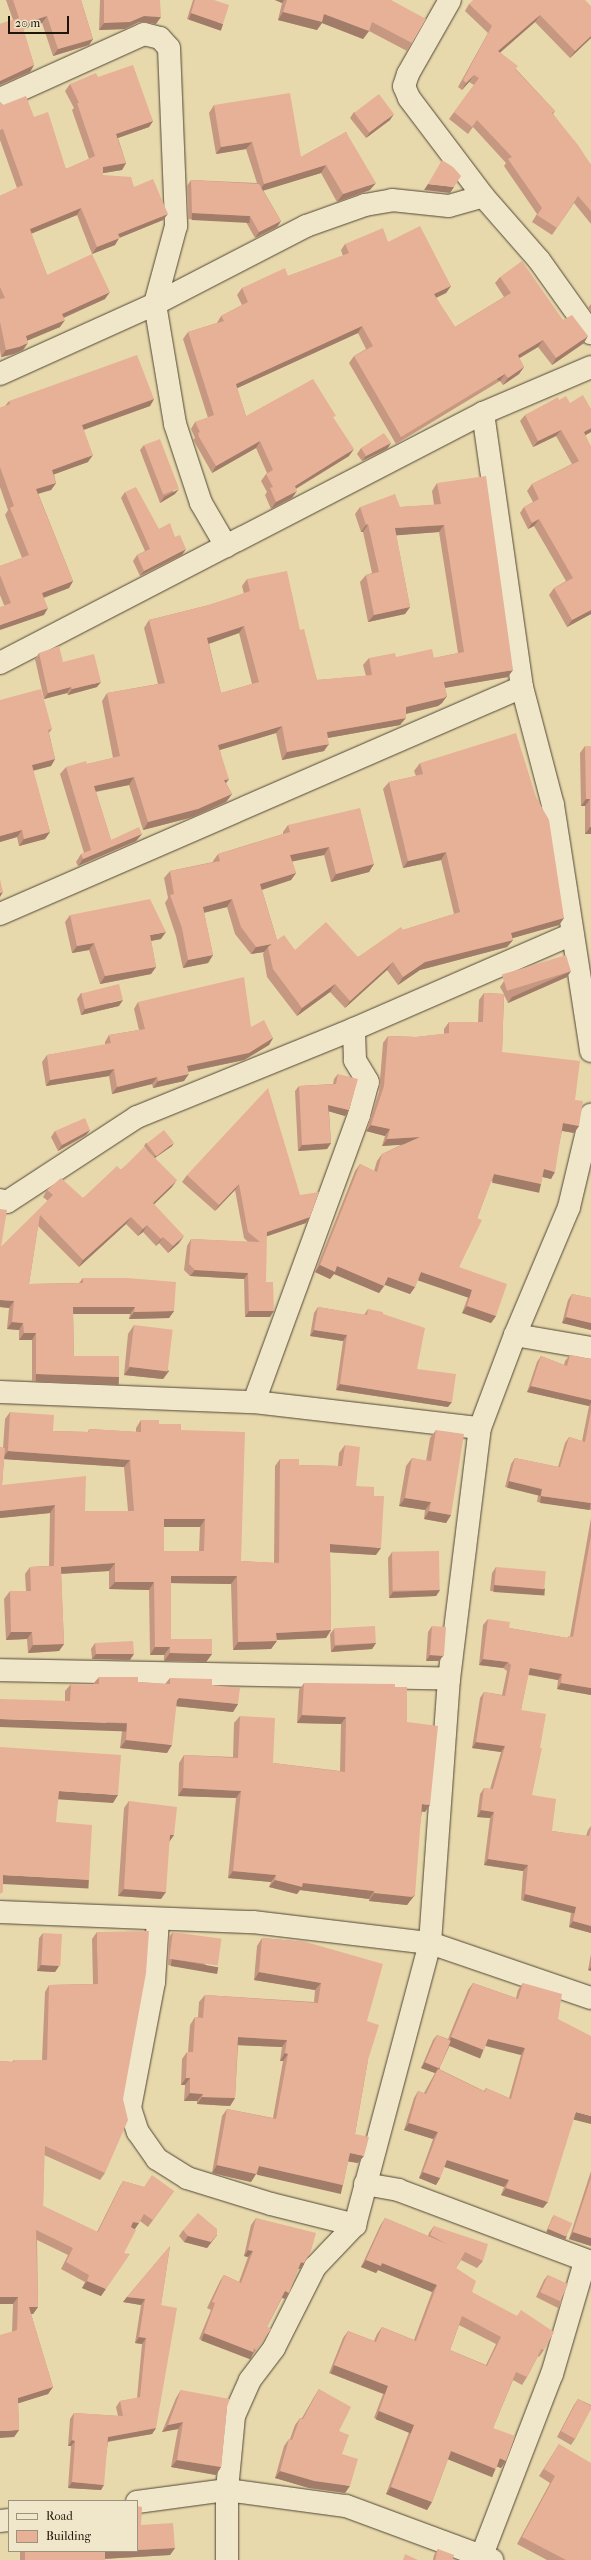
<!DOCTYPE html>
<html>
<head>
<meta charset="utf-8">
<style>
	body { margin:0 }
	#map { position:relative; width:591px; height:2560px; overflow:hidden; background:#e8d9ad; font-family:"IM FELL French Canon",serif }
	div>[style] { position:absolute }
	.roads { filter:drop-shadow(0 0 1px #514734) drop-shadow(0 0 1px #514734) }
	.minor>* { height:22px; margin:-11px; padding:0 11px; transform-origin:11px; border-radius:11px; background:#f0e6ca }
	.wall>* { inset:0; background:#c69881 }
	.shaded-wall>* { inset:0; background:#a17c69; transform-origin:0 0 }
	.building>* { inset:0; background:#e6b196; transform-origin:0 0 }
	span { translate:-50% -50%; white-space:nowrap; text-align:center; line-height:1.15; -webkit-text-stroke:3.5px #f0e6ca; paint-order:stroke }
	.legend { position:absolute; left:8px; top:2500px; width:130px; height:52px; box-sizing:border-box; background:#f0e6ca; border:1px solid #9c937e; margin:0; padding:5px 7px; list-style:none; font-size:12px; color:#1f160b }
	.legend li { display:flex; align-items:center; gap:8px; height:20px }
	.legend b { width:20px; border:1px solid #9c937e }
	.scale { position:absolute; left:8px; top:16px; width:61px; height:18px; box-sizing:border-box; border:2px solid #1f160b; border-top:0; padding-left:5px; font-size:12px; line-height:14px; white-space:nowrap; color:#1f160b; -webkit-text-stroke:3px #f0e6ca; paint-order:stroke }
</style>
</head>
<body>
<div id="map">
	<div class="roads">
		<div class="minor">
			<i style="left:450px;top:0;width:85px;rotate:119.6deg"></i>
			<i style="left:408px;top:74px;width:13px;rotate:108deg"></i>
			<i style="left:404px;top:86px;width:13px;rotate:67deg"></i>
			<i style="left:409px;top:98px;width:123px;rotate:52.9deg"></i>
			<i style="left:483px;top:196px;width:85px;rotate:48.8deg"></i>
			<i style="left:539px;top:260px;width:90px;rotate:54.5deg"></i>
			<i style="left:0;top:99px;width:158px;rotate:-24.3deg"></i>
			<i style="left:144px;top:34px;width:16px;rotate:14deg"></i>
			<i style="left:160px;top:38px;width:13px;rotate:48deg"></i>
			<i style="left:169px;top:48px;width:178px;rotate:87.7deg"></i>
			<i style="left:176px;top:226px;width:81px;rotate:105.1deg"></i>
			<i style="left:155px;top:304px;width:122px;rotate:80.5deg"></i>
			<i style="left:175px;top:424px;width:83px;rotate:71.8deg"></i>
			<i style="left:201px;top:503px;width:50px;rotate:59.8deg"></i>
			<i style="left:0;top:374px;width:170px;rotate:-24.3deg"></i>
			<i style="left:155px;top:304px;width:170px;rotate:-27.3deg"></i>
			<i style="left:306px;top:226px;width:63px;rotate:-19.6deg"></i>
			<i style="left:365px;top:205px;width:27px;rotate:-10deg"></i>
			<i style="left:392px;top:200px;width:57px;rotate:6deg"></i>
			<i style="left:449px;top:206px;width:35px;rotate:-16deg"></i>
			<i style="left:483px;top:413px;width:277px;rotate:81.9deg"></i>
			<i style="left:522px;top:687px;width:122px;rotate:75.3deg"></i>
			<i style="left:553px;top:805px;width:249px;rotate:81.2deg"></i>
			<i style="left:0;top:663px;width:544px;rotate:-27.37deg"></i>
			<i style="left:483px;top:413px;width:117px;rotate:-23.1deg"></i>
			<i style="left:0;top:914px;width:569px;rotate:-23.5deg"></i>
			<i style="left:0;top:1200px;width:7px;rotate:16deg"></i>
			<i style="left:7px;top:1202px;width:155px;rotate:-33.2deg"></i>
			<i style="left:137px;top:1117px;width:234px;rotate:-22.1deg"></i>
			<i style="left:354px;top:1029px;width:238px;rotate:-23.5deg"></i>
			<i style="left:515px;top:1335px;width:77px;rotate:9.7deg"></i>
			<i style="left:0;top:1392px;width:254px;rotate:2.3deg"></i>
			<i style="left:254px;top:1402px;width:227px;rotate:6.6deg"></i>
			<i style="left:254px;top:1402px;width:306px;rotate:-69.9deg"></i>
			<i style="left:359px;top:1115px;width:34px;rotate:-75deg"></i>
			<i style="left:368px;top:1082px;width:26px;rotate:-121deg"></i>
			<i style="left:355px;top:1060px;width:31px;rotate:-92deg"></i>
			<i style="left:0;top:1670px;width:449px;rotate:1.1deg"></i>
			<i style="left:0;top:1912px;width:253px;rotate:2.3deg"></i>
			<i style="left:253px;top:1922px;width:178px;rotate:6.8deg"></i>
			<i style="left:430px;top:1943px;width:170px;rotate:18.9deg"></i>
			<i style="left:158px;top:1919px;width:63px;rotate:93.6deg"></i>
			<i style="left:154px;top:1982px;width:128px;rotate:100.8deg"></i>
			<i style="left:130px;top:2108px;width:25px;rotate:72deg"></i>
			<i style="left:138px;top:2132px;width:33px;rotate:55deg"></i>
			<i style="left:157px;top:2159px;width:36px;rotate:32deg"></i>
			<i style="left:187px;top:2178px;width:88px;rotate:17.2deg"></i>
			<i style="left:271px;top:2204px;width:87px;rotate:14deg"></i>
			<i style="left:365px;top:2184px;width:34px;rotate:10deg"></i>
			<i style="left:398px;top:2190px;width:206px;rotate:20.5deg"></i>
			<i style="left:137px;top:2502px;width:91px;rotate:-7.6deg"></i>
			<i style="left:227px;top:2490px;width:120px;rotate:7.7deg"></i>
			<i style="left:346px;top:2506px;width:156px;rotate:20.3deg"></i>
			<i style="left:0;top:2521px;width:9px;rotate:-6deg"></i>
			<i style="left:482px;top:2555px;width:194px;rotate:-68.9deg"></i>
			<i style="left:552px;top:2374px;width:117px;rotate:-73.6deg"></i>
			<i style="left:227px;top:2560px;width:70px;rotate:-90deg"></i>
			<i style="left:227px;top:2490px;width:74px;rotate:-84.6deg"></i>
			<i style="left:234px;top:2416px;width:39px;rotate:-66deg"></i>
			<i style="left:250px;top:2380px;width:40px;rotate:-53deg"></i>
			<i style="left:274px;top:2348px;width:91px;rotate:-63.2deg"></i>
			<i style="left:315px;top:2267px;width:58px;rotate:-46.4deg"></i>
			<i style="left:355px;top:2225px;width:292px;rotate:-75.1deg"></i>
			<i style="left:430px;top:1943px;width:265px;rotate:-85.9deg"></i>
			<i style="left:449px;top:1679px;width:253px;rotate:-83deg"></i>
			<i style="left:480px;top:1428px;width:99px;rotate:-69.4deg"></i>
			<i style="left:515px;top:1335px;width:139px;rotate:-67.1deg"></i>
			<i style="left:569px;top:1207px;width:95px;rotate:-76.6deg"></i>
		</div>
	</div>
	<div class="wall">
		<i style="clip-path:polygon(6px 0,81px 0,93px 39px,89px 45px,53px 56px,42px 23px,23px 29px,34px 65px,30px 72px,0 85px,0 24px,13px 20px)"></i>
		<i style="clip-path:polygon(100px 0,160px 0,156px 24px,139px 22px,125px 29px,99px 30px)"></i>
		<i style="clip-path:polygon(193px 0,214px 0,219px 30px,187px 19px)"></i>
		<i style="clip-path:polygon(275px 0,391px 0,412px 43px,407px 51px,369px 31px,363px 39px,322px 23px,317px 30px,278px 20px,282px 3px)"></i>
		<i style="clip-path:polygon(585px 0,591px 38px,570px 58px,535px 22px,500px 52px,555px 111px,553px 114px,591px 165px,591px 224px,574px 203px,552px 235px,532px 222px,537px 214px,504px 166px,506px 163px,473px 127px,468px 134px,449px 119px,474px 85px,469px 82px,462px 90px,458px 87px,488px 33px,465px 11px,469px 4px)"></i>
		<i style="clip-path:polygon(98px 77px,153px 121px,149px 127px,118px 138px,126px 163px,122px 170px,103px 173px,103px 175px,134px 187px,163px 220px,119px 238px,115px 245px,92px 254px,77px 215px,31px 234px,47px 275px,105px 299px,64px 318px,60px 327px,27px 340px,23px 350px,14px 354px,1px 357px,0 350px,0 196px,17px 188px,0 140px,0 102px,3px 105px,34px 117px,66px 169px,89px 159px,72px 110px,74px 108px,65px 91px,70px 84px)"></i>
		<i style="clip-path:polygon(214px 105px,301px 157px,346px 132px,370px 190px,337px 202px,321px 173px,263px 190px,281px 221px,277px 227px,255px 238px,246px 222px,188px 219px,187px 186px,191px 180px,257px 183px,246px 149px,216px 154px,209px 113px)"></i>
		<i style="clip-path:polygon(354px 112px,390px 120px,366px 138px,350px 118px)"></i>
		<i style="clip-path:polygon(388px 242px,451px 286px,446px 293px,436px 298px,455px 327px,504px 297px,495px 283px,500px 277px,563px 320px,584px 343px,552px 365px,538px 347px,519px 358px,524px 367px,519px 374px,503px 385px,500px 381px,396px 444px,349px 363px,354px 356px,366px 349px,358px 333px,237px 388px,246px 416px,334px 419px,349px 456px,296px 489px,292px 498px,271px 509px,265px 495px,267px 492px,261px 481px,266px 474px,267px 473px,256px 448px,212px 473px,195px 443px,193px 440px,195px 438px,191px 429px,195px 422px,208px 418px,183px 339px,188px 332px,217px 323px,221px 316px,242px 305px,237px 295px,242px 288px,288px 276px,343px 256px,341px 250px,345px 244px)"></i>
		<i style="clip-path:polygon(591px 304px,591px 311px,588px 308px)"></i>
		<i style="clip-path:polygon(154px 399px,150px 406px,84px 430px,88px 462px,54px 474px,56px 483px,51px 490px,38px 493px,73px 581px,69px 588px,44px 598px,44px 615px,4px 605px,0 595px,0 566px,22px 558px,5px 515px,8px 510px,0 487px,0 408px,5px 406px,9px 401px)"></i>
		<i style="clip-path:polygon(559px 400px,570px 403px,591px 432px,585px 435px,591px 447px,591px 614px,567px 627px,549px 595px,554px 588px,566px 581px,534px 526px,528px 529px,520px 513px,524px 507px,533px 502px,527px 491px,532px 484px,572px 464px,556px 436px,533px 447px,520px 421px,525px 415px)"></i>
		<i style="clip-path:polygon(391px 443px,387px 449px,362px 461px,357px 454px,361px 448px)"></i>
		<i style="clip-path:polygon(144px 445px,175px 494px,160px 503px,140px 450px)"></i>
		<i style="clip-path:polygon(evenodd,437px 483px,508px 677px,445px 688px,447px 696px,442px 703px,438px 706px,406px 714px,400px 725px,328px 738px,324px 751px,282px 760px,276px 733px,220px 750px,226px 783px,232px 794px,226px 802px,193px 817px,143px 830px,129px 785px,96px 792px,111px 840px,142px 834px,136px 841px,78px 866px,76px 862px,81px 854px,84px 853px,60px 774px,66px 767px,87px 764px,113px 758px,102px 701px,107px 693px,158px 684px,144px 628px,149px 620px,209px 605px,244px 594px,242px 586px,247px 579px,300px 630px,317px 680px,366px 676px,363px 665px,369px 658px,434px 658px,458px 653px,439px 532px,396px 535px,410px 607px,405px 614px,368px 622px,360px 582px,366px 575px,372px 573px,363px 532px,361px 532px,355px 514px,360px 507px,400px 507px,434px 505px,432px 491px,437px 483px,239px 633px,252px 684px,221px 693px,209px 644px,239px 633px)"></i>
		<i style="clip-path:polygon(125px 492px,159px 529px,175px 537px,182px 555px,140px 576px,133px 561px,137px 555px,145px 551px,121px 498px)"></i>
		<i style="clip-path:polygon(39px 653px,63px 662px,97px 687px,68px 695px,67px 693px,44px 699px,35px 659px)"></i>
		<i style="clip-path:polygon(0 700px,52px 729px,49px 733px,55px 759px,51px 766px,33px 771px,50px 832px,45px 839px,19px 846px,17px 837px,0 842px)"></i>
		<i style="clip-path:polygon(585px 746px,591px 746px,591px 834px,585px 834px,585px 806px,581px 806px,580px 753px)"></i>
		<i style="clip-path:polygon(420px 763px,564px 918px,559px 925px,512px 938px,513px 940px,507px 947px,420px 970px,398px 985px,387px 970px,345px 1008px,330px 992px,297px 1016px,267px 977px,263px 954px,264px 952px,251px 954px,235px 934px,227px 907px,204px 913px,213px 955px,208px 963px,183px 968px,176px 936px,165px 903px,168px 898px,164px 878px,170px 871px,213px 862px,213px 861px,218px 854px,283px 834px,283px 832px,288px 825px,374px 864px,369px 872px,331px 882px,324px 855px,292px 861px,296px 873px,291px 880px,262px 890px,277px 940px,295px 950px,358px 957px,403px 930px,454px 914px,441px 860px,403px 868px,383px 789px,389px 782px,416px 776px,414px 771px)"></i>
		<i style="clip-path:polygon(70px 915px,161px 939px,151px 941px,156px 967px,151px 974px,100px 984px,89px 950px,72px 953px,65px 922px)"></i>
		<i style="clip-path:polygon(571px 971px,567px 977px,508px 1003px,504px 995px,502px 1052px,575px 1100px,579px 1126px,574px 1133px,562px 1131px,551px 1179px,542px 1177px,541px 1184px,536px 1191px,491px 1181px,459px 1267px,496px 1316px,491px 1323px,462px 1313px,468px 1297px,418px 1279px,415px 1287px,410px 1294px,385px 1285px,379px 1293px,334px 1274px,330px 1279px,315px 1272px,355px 1171px,360px 1164px,374px 1171px,377px 1161px,382px 1154px,403px 1144px,382px 1146px,385px 1136px,366px 1131px,379px 1092px,383px 1043px,388px 1036px,416px 1037px,444px 1034px,444px 1029px,449px 1022px,478px 1022px,479px 1000px,484px 993px,504px 994px,500px 987px,504px 981px)"></i>
		<i style="clip-path:polygon(81px 993px,119px 1006px,81px 1015px,77px 999px)"></i>
		<i style="clip-path:polygon(138px 1002px,251px 1027px,273px 1038px,269px 1045px,244px 1060px,188px 1072px,184px 1081px,153px 1088px,152px 1084px,112px 1094px,109px 1076px,46px 1086px,42px 1062px,47px 1055px,105px 1045px,105px 1042px,109px 1035px,139px 1030px,134px 1009px)"></i>
		<i style="clip-path:polygon(338px 1074px,349px 1110px,345px 1116px,329px 1111px,331px 1143px,327px 1149px,298px 1151px,295px 1091px,299px 1086px,333px 1084px,334px 1079px)"></i>
		<i style="clip-path:polygon(90px 1130px,86px 1135px,58px 1151px,51px 1137px,55px 1131px)"></i>
		<i style="clip-path:polygon(146px 1143px,172px 1146px,155px 1158px,172px 1187px,154px 1204px,179px 1243px,168px 1253px,159px 1243px,156px 1246px,143px 1232px,138px 1236px,126px 1224px,79px 1267px,38px 1226px,29px 1284px,79px 1283px,83px 1278px,174px 1311px,169px 1318px,129px 1319px,130px 1314px,73px 1314px,74px 1356px,119px 1377px,115px 1384px,32px 1381px,32px 1340px,19px 1340px,19px 1330px,7px 1329px,9px 1308px,0 1307px,0 1209px,1px 1247px,48px 1201px,43px 1197px,47px 1190px,83px 1198px,147px 1150px,144px 1146px)"></i>
		<i style="clip-path:polygon(187px 1175px,300px 1195px,310px 1217px,306px 1223px,266px 1236px,266px 1282px,270px 1317px,245px 1317px,244px 1279px,190px 1276px,184px 1270px,187px 1246px,191px 1239px,248px 1242px,244px 1238px,235px 1190px,215px 1211px,182px 1182px)"></i>
		<i style="clip-path:polygon(572px 1294px,591px 1298px,591px 1330px,562px 1323px,568px 1300px)"></i>
		<i style="clip-path:polygon(318px 1307px,364px 1315px,368px 1309px,383px 1314px,417px 1369px,448px 1407px,336px 1390px,343px 1341px,310px 1336px,314px 1313px)"></i>
		<i style="clip-path:polygon(134px 1325px,169px 1371px,163px 1379px,124px 1375px,128px 1334px)"></i>
		<i style="clip-path:polygon(570px 1355px,591px 1359px,591px 1510px,537px 1502px,538px 1495px,505px 1487px,511px 1464px,515px 1458px,558px 1467px,565px 1443px,569px 1437px,582px 1441px,589px 1406px,527px 1392px,537px 1362px,541px 1356px,564px 1365px,565px 1361px)"></i>
		<i style="clip-path:polygon(evenodd,10px 1412px,53px 1431px,88px 1432px,89px 1429px,136px 1432px,136px 1428px,141px 1420px,159px 1424px,181px 1430px,241px 1561px,274px 1563px,275px 1466px,280px 1459px,299px 1465px,338px 1466px,339px 1453px,345px 1445px,356px 1486px,374px 1496px,376px 1555px,330px 1552px,331px 1630px,326px 1638px,277px 1640px,271px 1649px,233px 1650px,231px 1584px,171px 1583px,171px 1639px,212px 1654px,206px 1662px,164px 1661px,164px 1655px,150px 1655px,149px 1590px,109px 1589px,109px 1571px,61px 1574px,64px 1644px,59px 1651px,28px 1653px,27px 1639px,6px 1640px,4px 1599px,10px 1591px,26px 1591px,25px 1574px,30px 1567px,49px 1566px,50px 1513px,0 1518px,0 1447px,3px 1448px,5px 1419px,10px 1412px,4px 1459px,124px 1467px,128px 1511px,85px 1511px,2px 1485px,4px 1459px,10px 1412px,164px 1527px,200px 1527px,199px 1551px,164px 1551px,164px 1527px)"></i>
		<i style="clip-path:polygon(436px 1430px,451px 1515px,446px 1523px,424px 1519px,425px 1510px,399px 1506px,406px 1466px,412px 1458px,426px 1461px,430px 1438px)"></i>
		<i style="clip-path:polygon(591px 1518px,591px 1695px,557px 1689px,558px 1680px,528px 1675px,521px 1710px,532px 1795px,552px 1831px,586px 1836px,588px 1830px,591px 1826px,591px 1933px,569px 1927px,571px 1913px,521px 1900px,523px 1871px,484px 1865px,490px 1818px,477px 1817px,480px 1794px,484px 1788px,490px 1789px,501px 1752px,472px 1748px,480px 1698px,484px 1692px,502px 1695px,507px 1671px,503px 1668px,479px 1665px,483px 1625px,488px 1619px,509px 1628px,567px 1638px,569px 1636px,570px 1636px)"></i>
		<i style="clip-path:polygon(392px 1552px,440px 1590px,436px 1596px,389px 1598px,388px 1558px)"></i>
		<i style="clip-path:polygon(496px 1567px,545px 1589px,541px 1595px,490px 1591px,492px 1573px)"></i>
		<i style="clip-path:polygon(432px 1626px,443px 1656px,439px 1661px,426px 1661px,428px 1632px)"></i>
		<i style="clip-path:polygon(334px 1629px,376px 1643px,372px 1649px,331px 1652px,330px 1634px)"></i>
		<i style="clip-path:polygon(95px 1643px,130px 1660px,92px 1659px,91px 1649px)"></i>
		<i style="clip-path:polygon(99px 1677px,138px 1682px,165px 1684px,170px 1678px,212px 1685px,238px 1704px,233px 1712px,176px 1706px,167px 1753px,120px 1748px,122px 1731px,65px 1701px,65px 1691px,71px 1684px,93px 1684px)"></i>
		<i style="clip-path:polygon(304px 1683px,395px 1687px,407px 1722px,425px 1812px,422px 1811px,409px 1902px,407px 1905px,369px 1901px,369px 1899px,300px 1890px,297px 1894px,269px 1887px,271px 1882px,228px 1878px,236px 1798px,178px 1796px,179px 1763px,184px 1755px,233px 1757px,234px 1723px,240px 1716px,273px 1763px,340px 1771px,341px 1724px,297px 1723px,299px 1690px)"></i>
		<i style="clip-path:polygon(129px 1801px,174px 1835px,169px 1842px,161px 1899px,118px 1896px,124px 1808px)"></i>
		<i style="clip-path:polygon(97px 1932px,105px 2173px,100px 2180px,44px 2155px,43px 2206px,97px 2232px,119px 2188px,123px 2181px,144px 2187px,174px 2191px,148px 2227px,140px 2221px,135px 2229px,101px 2296px,82px 2288px,85px 2282px,61px 2269px,68px 2255px,37px 2240px,38px 2307px,33px 2314px,31px 2314px,53px 2387px,48px 2394px,18px 2403px,19px 2430px,14px 2437px,12px 2332px,13px 2304px,0 2304px,0 2061px,12px 2062px,14px 2060px,42px 2060px,45px 1992px,49px 1985px,93px 1984px,92px 1939px)"></i>
		<i style="clip-path:polygon(173px 1932px,214px 1973px,168px 1965px,169px 1937px)"></i>
		<i style="clip-path:polygon(43px 1933px,59px 1966px,55px 1972px,37px 1971px,39px 1938px)"></i>
		<i style="clip-path:polygon(262px 1938px,306px 1942px,367px 2021px,368px 2060px,355px 2134px,358px 2163px,348px 2161px,343px 2185px,338px 2192px,256px 2174px,251px 2182px,212px 2173px,222px 2116px,227px 2109px,273px 2118px,283px 2061px,280px 2061px,282px 2047px,238px 2045px,235px 2098px,230px 2106px,197px 2104px,197px 2101px,184px 2101px,185px 2085px,181px 2085px,182px 2059px,187px 2052px,188px 2052px,190px 2025px,195px 2017px,198px 2017px,199px 2002px,205px 1995px,314px 2002px,315px 1990px,254px 1980px,257px 1946px)"></i>
		<i style="clip-path:polygon(591px 1954px,591px 1971px,588px 1970px)"></i>
		<i style="clip-path:polygon(evenodd,473px 1983px,516px 1998px,518px 1990px,523px 1983px,558px 2019px,573px 2119px,543px 2208px,501px 2195px,504px 2187px,444px 2167px,440px 2178px,436px 2185px,419px 2178px,433px 2139px,404px 2130px,414px 2098px,418px 2091px,424px 2093px,435px 2073px,421px 2068px,433px 2040px,437px 2035px,448px 2039px,468px 1990px,473px 1983px,450px 2045px,479px 2057px,485px 2046px,521px 2055px,509px 2098px,486px 2088px,484px 2091px,439px 2069px,450px 2045px)"></i>
		<i style="clip-path:polygon(591px 2171px,591px 2246px,569px 2239px)"></i>
		<i style="clip-path:polygon(554px 2215px,567px 2236px,565px 2239px,546px 2232px,552px 2218px)"></i>
		<i style="clip-path:polygon(256px 2218px,300px 2269px,298px 2269px,289px 2293px,285px 2299px,282px 2298px,267px 2327px,271px 2329px,252px 2356px,250px 2355px,248px 2358px,199px 2339px,211px 2310px,207px 2308px,220px 2281px,224px 2275px,239px 2282px,248px 2257px,244px 2256px,251px 2225px)"></i>
		<i style="clip-path:polygon(evenodd,385px 2218px,428px 2236px,429px 2233px,434px 2226px,483px 2261px,477px 2268px,461px 2260px,456px 2268px,472px 2292px,544px 2350px,539px 2357px,538px 2356px,527px 2377px,522px 2385px,513px 2380px,493px 2428px,501px 2468px,497px 2466px,491px 2476px,448px 2459px,432px 2502px,427px 2510px,386px 2494px,409px 2432px,374px 2418px,383px 2394px,329px 2373px,343px 2338px,348px 2331px,374px 2341px,377px 2334px,382px 2327px,414px 2340px,432px 2292px,378px 2270px,376px 2273px,361px 2267px,380px 2226px,385px 2218px,459px 2325px,496px 2344px,486px 2365px,450px 2350px,459px 2325px)"></i>
		<i style="clip-path:polygon(183px 2230px,217px 2235px,207px 2248px,184px 2242px,179px 2236px)"></i>
		<i style="clip-path:polygon(170px 2246px,161px 2305px,156px 2428px,152px 2434px,108px 2442px,101px 2490px,68px 2488px,71px 2446px,68px 2446px,70px 2419px,74px 2413px,118px 2416px,116px 2407px,120px 2401px,137px 2398px,142px 2344px,135px 2343px,141px 2305px,123px 2302px,127px 2297px)"></i>
		<i style="clip-path:polygon(548px 2275px,562px 2302px,558px 2308px,536px 2297px,544px 2280px)"></i>
		<i style="clip-path:polygon(319px 2389px,339px 2431px,342px 2454px,345px 2493px,309px 2488px,275px 2478px,284px 2446px,289px 2439px,290px 2439px,295px 2425px,300px 2418px,302px 2418px,314px 2397px)"></i>
		<i style="clip-path:polygon(181px 2390px,227px 2407px,221px 2467px,216px 2475px,171px 2467px,178px 2429px,162px 2432px,176px 2398px)"></i>
		<i style="clip-path:polygon(578px 2399px,591px 2405px,591px 2404px,591px 2410px,590px 2410px,575px 2439px,571px 2445px,557px 2437px,574px 2405px)"></i>
		<i style="clip-path:polygon(559px 2444px,591px 2560px,547px 2560px,517px 2544px,550px 2483px,539px 2476px)"></i>
		<i style="clip-path:polygon(141px 2525px,175px 2548px,170px 2555px,105px 2559px,105px 2560px,20px 2560px,20px 2551px,137px 2551px)"></i>
		<i style="clip-path:polygon(438px 2549px,452px 2560px,433px 2560px,434px 2555px)"></i>
	</div>
	<div class="shaded-wall">
		<i style="clip-path:polygon(275px 0,284px 0,282px 3px)"></i>
		<i style="clip-path:polygon(283px 12px,324px 14px,369px 31px,363px 39px,322px 23px,317px 30px,278px 20px)"></i>
		<i style="left:191px;top:13px;width:34px;height:7px;rotate:19deg"></i>
		<i style="clip-path:polygon(540px 15px,535px 22px,494px 58px,498px 51px)"></i>
		<i style="clip-path:polygon(47px 16px,42px 23px,17px 31px,22px 24px)"></i>
		<i style="clip-path:polygon(144px 16px,161px 17px,156px 24px,139px 22px,125px 29px,99px 30px,104px 23px)"></i>
		<i style="clip-path:polygon(591px 36px,591px 38px,570px 58px,575px 51px)"></i>
		<i style="clip-path:polygon(93px 39px,89px 45px,53px 56px,58px 49px)"></i>
		<i style="clip-path:polygon(34px 65px,30px 72px,0 85px,0 81px)"></i>
		<i style="clip-path:polygon(474px 75px,469px 82px,462px 90px,466px 83px)"></i>
		<i style="clip-path:polygon(394px 114px,390px 120px,366px 138px,370px 132px)"></i>
		<i style="clip-path:polygon(153px 121px,149px 127px,112px 140px,116px 134px)"></i>
		<i style="clip-path:polygon(252px 142px,246px 149px,216px 154px,221px 147px)"></i>
		<i style="clip-path:polygon(126px 163px,122px 170px,98px 174px,103px 167px)"></i>
		<i style="clip-path:polygon(326px 165px,321px 173px,259px 192px,264px 184px)"></i>
		<i style="clip-path:polygon(376px 183px,370px 190px,337px 202px,343px 194px)"></i>
		<i style="clip-path:polygon(428px 184px,454px 187px,450px 193px,424px 190px)"></i>
		<i style="clip-path:polygon(81px 208px,77px 215px,25px 236px,30px 229px)"></i>
		<i style="left:192px;top:213px;width:58px;height:7px;rotate:3deg"></i>
		<i style="clip-path:polygon(168px 214px,163px 220px,119px 238px,115px 245px,92px 254px,97px 247px,118px 234px)"></i>
		<i style="clip-path:polygon(281px 221px,277px 227px,255px 238px,259px 232px)"></i>
		<i style="clip-path:polygon(451px 286px,446px 293px,429px 301px,434px 294px)"></i>
		<i style="clip-path:polygon(110px 292px,105px 299px,58px 320px,62px 314px)"></i>
		<i style="clip-path:polygon(65px 320px,60px 327px,22px 343px,26px 336px)"></i>
		<i style="clip-path:polygon(362px 326px,358px 333px,231px 391px,236px 384px)"></i>
		<i style="clip-path:polygon(588px 336px,584px 343px,552px 365px,556px 358px)"></i>
		<i style="clip-path:polygon(543px 340px,538px 347px,513px 362px,518px 355px)"></i>
		<i style="clip-path:polygon(28px 343px,23px 350px,14px 354px,1px 357px,6px 350px)"></i>
		<i style="clip-path:polygon(524px 367px,519px 374px,503px 385px,508px 378px)"></i>
		<i style="left:505px;top:374px;width:9px;height:122px;rotate:126deg"></i>
		<i style="clip-path:polygon(154px 399px,150px 406px,77px 432px,82px 425px)"></i>
		<i style="clip-path:polygon(591px 428px,591px 432px,579px 439px,584px 432px)"></i>
		<i style="clip-path:polygon(561px 430px,556px 436px,533px 447px,538px 441px)"></i>
		<i style="clip-path:polygon(260px 441px,256px 448px,212px 473px,216px 466px)"></i>
		<i style="clip-path:polygon(391px 443px,387px 449px,362px 461px,366px 456px)"></i>
		<i style="clip-path:polygon(354px 449px,349px 456px,290px 492px,295px 486px)"></i>
		<i style="clip-path:polygon(93px 455px,88px 462px,47px 477px,52px 470px)"></i>
		<i style="clip-path:polygon(56px 483px,51px 490px,31px 496px,36px 489px)"></i>
		<i style="clip-path:polygon(179px 489px,175px 494px,160px 503px,164px 497px)"></i>
		<i style="clip-path:polygon(297px 491px,292px 498px,271px 509px,276px 502px)"></i>
		<i style="clip-path:polygon(539px 519px,534px 526px,528px 529px,532px 523px)"></i>
		<i style="clip-path:polygon(368px 524px,363px 532px,361px 532px,366px 525px)"></i>
		<i style="clip-path:polygon(444px 525px,439px 532px,389px 536px,395px 528px)"></i>
		<i style="clip-path:polygon(186px 549px,182px 555px,140px 576px,144px 571px)"></i>
		<i style="clip-path:polygon(73px 581px,69px 588px,37px 600px,42px 593px)"></i>
		<i style="clip-path:polygon(410px 607px,405px 614px,368px 622px,374px 615px)"></i>
		<i style="clip-path:polygon(48px 608px,44px 615px,0 630px,0 625px)"></i>
		<i style="clip-path:polygon(591px 610px,591px 614px,567px 627px,572px 620px)"></i>
		<i style="clip-path:polygon(244px 626px,239px 633px,202px 646px,207px 638px)"></i>
		<i style="clip-path:polygon(513px 670px,508px 677px,438px 689px,444px 682px)"></i>
		<i style="clip-path:polygon(101px 682px,97px 687px,68px 695px,72px 689px)"></i>
		<i style="clip-path:polygon(71px 687px,67px 693px,44px 699px,48px 693px)"></i>
		<i style="clip-path:polygon(447px 696px,442px 703px,438px 706px,401px 715px,406px 707px)"></i>
		<i style="clip-path:polygon(406px 718px,400px 725px,322px 739px,327px 732px)"></i>
		<i style="clip-path:polygon(282px 726px,276px 733px,213px 752px,218px 745px)"></i>
		<i style="clip-path:polygon(329px 744px,324px 751px,282px 760px,287px 752px)"></i>
		<i style="clip-path:polygon(55px 759px,51px 766px,27px 772px,32px 765px)"></i>
		<i style="clip-path:polygon(134px 777px,129px 785px,88px 793px,94px 786px)"></i>
		<i style="clip-path:polygon(229px 779px,224px 786px,224px 780px)"></i>
		<i style="clip-path:polygon(232px 794px,226px 802px,193px 817px,143px 830px,148px 822px)"></i>
		<i style="clip-path:polygon(586px 799px,590px 799px,585px 806px,581px 806px)"></i>
		<i style="clip-path:polygon(590px 827px,591px 827px,591px 834px,585px 834px)"></i>
		<i style="clip-path:polygon(22px 830px,17px 837px,0 842px,0 836px)"></i>
		<i style="clip-path:polygon(50px 832px,45px 839px,19px 846px,24px 839px)"></i>
		<i style="clip-path:polygon(142px 834px,136px 841px,78px 866px,83px 859px)"></i>
		<i style="clip-path:polygon(329px 847px,324px 855px,285px 863px,290px 855px)"></i>
		<i style="clip-path:polygon(446px 852px,441px 860px,403px 868px,408px 861px)"></i>
		<i style="clip-path:polygon(374px 864px,369px 872px,331px 882px,336px 874px)"></i>
		<i style="clip-path:polygon(296px 873px,291px 880px,255px 892px,260px 884px)"></i>
		<i style="clip-path:polygon(3px 892px,0 897px,0 893px)"></i>
		<i style="clip-path:polygon(232px 899px,227px 907px,198px 914px,203px 907px)"></i>
		<i style="clip-path:polygon(564px 918px,559px 925px,506px 940px,511px 933px)"></i>
		<i style="clip-path:polygon(166px 932px,161px 939px,145px 942px,150px 935px)"></i>
		<i style="clip-path:polygon(513px 940px,507px 947px,420px 970px,398px 985px,403px 977px,425px 962px)"></i>
		<i style="clip-path:polygon(94px 943px,89px 950px,72px 953px,77px 946px)"></i>
		<i style="clip-path:polygon(272px 944px,268px 947px,264px 952px,251px 954px,256px 947px)"></i>
		<i style="clip-path:polygon(213px 955px,208px 963px,183px 968px,188px 960px)"></i>
		<i style="clip-path:polygon(393px 962px,387px 970px,345px 1008px,350px 1001px)"></i>
		<i style="clip-path:polygon(156px 967px,151px 974px,100px 984px,105px 976px)"></i>
		<i style="clip-path:polygon(571px 971px,567px 977px,508px 1003px,512px 997px)"></i>
		<i style="clip-path:polygon(335px 984px,330px 992px,297px 1016px,302px 1008px)"></i>
		<i style="clip-path:polygon(123px 1000px,119px 1006px,81px 1015px,85px 1009px)"></i>
		<i style="clip-path:polygon(273px 1038px,269px 1045px,244px 1060px,182px 1073px,187px 1066px)"></i>
		<i style="clip-path:polygon(114px 1069px,109px 1076px,46px 1086px,50px 1080px)"></i>
		<i style="clip-path:polygon(189px 1074px,184px 1081px,153px 1088px,158px 1081px)"></i>
		<i style="clip-path:polygon(157px 1077px,152px 1084px,112px 1094px,117px 1087px)"></i>
		<i style="clip-path:polygon(328px 1105px,349px 1110px,345px 1116px,324px 1110px)"></i>
		<i style="clip-path:polygon(563px 1123px,579px 1126px,574px 1133px,558px 1130px)"></i>
		<i style="clip-path:polygon(371px 1125px,390px 1129px,385px 1136px,366px 1131px)"></i>
		<i style="clip-path:polygon(90px 1130px,86px 1135px,58px 1151px,62px 1145px)"></i>
		<i style="clip-path:polygon(420px 1137px,415px 1144px,382px 1146px,387px 1139px)"></i>
		<i style="clip-path:polygon(174px 1143px,172px 1146px,153px 1159px,155px 1156px)"></i>
		<i style="clip-path:polygon(331px 1143px,327px 1149px,298px 1151px,302px 1145px)"></i>
		<i style="clip-path:polygon(544px 1169px,555px 1172px,551px 1179px,539px 1176px)"></i>
		<i style="left:494px;top:1174px;width:48px;height:9px;rotate:12deg"></i>
		<i style="clip-path:polygon(177px 1180px,172px 1187px,148px 1210px,153px 1203px)"></i>
		<i style="clip-path:polygon(239px 1184px,235px 1190px,215px 1211px,219px 1205px)"></i>
		<i style="clip-path:polygon(131px 1217px,126px 1224px,79px 1267px,83px 1260px)"></i>
		<i style="clip-path:polygon(310px 1217px,306px 1223px,262px 1238px,267px 1232px)"></i>
		<i style="clip-path:polygon(147px 1225px,143px 1232px,138px 1236px,143px 1229px)"></i>
		<i style="clip-path:polygon(184px 1236px,179px 1243px,168px 1253px,173px 1246px)"></i>
		<i style="clip-path:polygon(163px 1237px,159px 1243px,156px 1246px,161px 1239px)"></i>
		<i style="clip-path:polygon(320px 1265px,337px 1266px,384px 1286px,379px 1293px,334px 1274px,330px 1279px,315px 1272px)"></i>
		<i style="clip-path:polygon(195px 1270px,248px 1273px,244px 1279px,190px 1276px)"></i>
		<i style="left:421px;top:1272px;width:54px;height:9px;rotate:19deg"></i>
		<i style="clip-path:polygon(388px 1277px,415px 1287px,410px 1294px,383px 1284px)"></i>
		<i style="clip-path:polygon(0 1300px,14px 1301px,9px 1308px,0 1307px)"></i>
		<i style="clip-path:polygon(467px 1306px,496px 1316px,491px 1323px,462px 1313px)"></i>
		<i style="clip-path:polygon(73px 1307px,135px 1307px,130px 1314px,68px 1314px)"></i>
		<i style="clip-path:polygon(174px 1311px,169px 1318px,129px 1319px,134px 1312px)"></i>
		<i style="clip-path:polygon(249px 1311px,274px 1311px,270px 1317px,245px 1317px)"></i>
		<i style="clip-path:polygon(566px 1317px,591px 1323px,591px 1330px,562px 1323px)"></i>
		<i style="clip-path:polygon(12px 1322px,23px 1323px,19px 1330px,7px 1329px)"></i>
		<i style="clip-path:polygon(314px 1330px,347px 1335px,343px 1341px,310px 1336px)"></i>
		<i style="clip-path:polygon(24px 1333px,36px 1333px,32px 1340px,19px 1340px)"></i>
		<i style="clip-path:polygon(130px 1367px,169px 1371px,163px 1379px,124px 1375px)"></i>
		<i style="left:36px;top:1374px;width:83px;height:8px;rotate:2deg"></i>
		<i style="clip-path:polygon(340px 1384px,452px 1402px,448px 1407px,336px 1390px)"></i>
		<i style="clip-path:polygon(531px 1386px,591px 1400px,591px 1403px,589px 1406px,527px 1392px)"></i>
		<i style="clip-path:polygon(8px 1451px,130px 1460px,124px 1467px,2px 1459px)"></i>
		<i style="left:509px;top:1481px;width:34px;height:7px;rotate:14deg"></i>
		<i style="left:541px;top:1496px;width:50px;height:7px;rotate:8deg"></i>
		<i style="clip-path:polygon(405px 1498px,431px 1502px,425px 1510px,399px 1506px)"></i>
		<i style="clip-path:polygon(55px 1505px,50px 1513px,0 1518px,0 1511px)"></i>
		<i style="clip-path:polygon(429px 1511px,451px 1515px,446px 1523px,424px 1519px)"></i>
		<i style="clip-path:polygon(164px 1519px,205px 1519px,200px 1527px,159px 1527px)"></i>
		<i style="clip-path:polygon(330px 1544px,381px 1548px,376px 1555px,325px 1552px)"></i>
		<i style="clip-path:polygon(115px 1563px,109px 1571px,56px 1574px,61px 1567px)"></i>
		<i style="clip-path:polygon(171px 1576px,237px 1576px,231px 1584px,166px 1583px)"></i>
		<i style="clip-path:polygon(115px 1582px,154px 1582px,149px 1590px,109px 1589px)"></i>
		<i style="left:494px;top:1585px;width:51px;height:7px;rotate:4deg"></i>
		<i style="clip-path:polygon(440px 1590px,436px 1596px,389px 1598px,393px 1592px)"></i>
		<i style="clip-path:polygon(331px 1630px,326px 1638px,271px 1640px,276px 1633px)"></i>
		<i style="clip-path:polygon(11px 1632px,32px 1632px,27px 1639px,6px 1640px)"></i>
		<i style="clip-path:polygon(277px 1641px,271px 1649px,233px 1650px,238px 1642px)"></i>
		<i style="clip-path:polygon(376px 1643px,372px 1649px,331px 1652px,335px 1646px)"></i>
		<i style="clip-path:polygon(64px 1644px,59px 1651px,28px 1653px,33px 1645px)"></i>
		<i style="clip-path:polygon(155px 1647px,170px 1647px,164px 1655px,150px 1655px)"></i>
		<i style="clip-path:polygon(170px 1653px,212px 1654px,206px 1662px,164px 1661px)"></i>
		<i style="clip-path:polygon(96px 1654px,134px 1654px,130px 1660px,92px 1659px)"></i>
		<i style="clip-path:polygon(430px 1655px,443px 1656px,439px 1661px,426px 1661px)"></i>
		<i style="clip-path:polygon(483px 1659px,508px 1662px,503px 1668px,479px 1665px)"></i>
		<i style="clip-path:polygon(530px 1668px,562px 1674px,558px 1680px,526px 1674px)"></i>
		<i style="clip-path:polygon(561px 1683px,591px 1688px,591px 1695px,557px 1689px)"></i>
		<i style="clip-path:polygon(179px 1698px,238px 1704px,233px 1712px,174px 1706px,177px 1700px)"></i>
		<i style="clip-path:polygon(302px 1715px,346px 1717px,341px 1724px,297px 1723px)"></i>
		<i style="left:0;top:1719px;width:127px;height:8px;rotate:2deg"></i>
		<i style="clip-path:polygon(126px 1740px,172px 1745px,167px 1753px,120px 1748px)"></i>
		<i style="clip-path:polygon(476px 1742px,505px 1746px,501px 1752px,472px 1748px)"></i>
		<i style="clip-path:polygon(183px 1788px,241px 1791px,236px 1798px,178px 1796px)"></i>
		<i style="clip-path:polygon(59px 1791px,118px 1795px,113px 1803px,53px 1799px)"></i>
		<i style="clip-path:polygon(422px 1804px,430px 1805px,425px 1812px,417px 1811px)"></i>
		<i style="clip-path:polygon(481px 1810px,494px 1812px,490px 1818px,477px 1817px)"></i>
		<i style="clip-path:polygon(170px 1835px,174px 1835px,169px 1842px)"></i>
		<i style="clip-path:polygon(488px 1859px,528px 1865px,523px 1871px,484px 1865px)"></i>
		<i style="clip-path:polygon(233px 1871px,276px 1875px,271px 1882px,228px 1878px)"></i>
		<i style="left:3px;top:1875px;width:86px;height:9px;rotate:3deg"></i>
		<i style="clip-path:polygon(275px 1880px,303px 1883px,374px 1891px,369px 1899px,300px 1890px,297px 1894px,269px 1887px)"></i>
		<i style="clip-path:polygon(124px 1889px,166px 1892px,161px 1899px,118px 1896px)"></i>
		<i style="clip-path:polygon(374px 1893px,415px 1895px,407px 1905px,369px 1901px)"></i>
		<i style="left:525px;top:1894px;width:53px;height:7px;rotate:14deg"></i>
		<i style="clip-path:polygon(573px 1921px,591px 1926px,591px 1933px,569px 1927px)"></i>
		<i style="left:172px;top:1959px;width:47px;height:7px;rotate:10deg"></i>
		<i style="clip-path:polygon(41px 1965px,59px 1966px,55px 1972px,37px 1971px)"></i>
		<i style="clip-path:polygon(591px 1967px,591px 1971px,588px 1970px)"></i>
		<i style="clip-path:polygon(259px 1972px,321px 1983px,315px 1990px,254px 1980px)"></i>
		<i style="clip-path:polygon(238px 2037px,287px 2040px,282px 2047px,233px 2045px)"></i>
		<i style="left:451px;top:2037px;width:35px;height:9px;rotate:22deg"></i>
		<i style="clip-path:polygon(488px 2039px,525px 2048px,521px 2055px,483px 2045px)"></i>
		<i style="clip-path:polygon(285px 2053px,288px 2054px,283px 2061px,280px 2061px)"></i>
		<i style="clip-path:polygon(425px 2062px,440px 2068px,436px 2074px,438px 2069px,435px 2073px,421px 2068px)"></i>
		<i style="clip-path:polygon(186px 2078px,190px 2078px,185px 2085px,181px 2085px)"></i>
		<i style="clip-path:polygon(190px 2093px,203px 2094px,197px 2101px,184px 2101px)"></i>
		<i style="clip-path:polygon(202px 2097px,235px 2098px,230px 2106px,197px 2104px)"></i>
		<i style="clip-path:polygon(576px 2112px,591px 2116px,591px 2124px,571px 2119px)"></i>
		<i style="clip-path:polygon(409px 2123px,438px 2132px,433px 2139px,404px 2130px)"></i>
		<i style="clip-path:polygon(350px 2153px,364px 2156px,358px 2163px,345px 2161px)"></i>
		<i style="clip-path:polygon(447px 2160px,509px 2180px,504px 2187px,442px 2166px)"></i>
		<i style="clip-path:polygon(217px 2165px,256px 2174px,251px 2182px,212px 2173px)"></i>
		<i style="left:259px;top:2166px;width:86px;height:9px;rotate:13deg"></i>
		<i style="clip-path:polygon(423px 2172px,440px 2178px,436px 2185px,419px 2178px)"></i>
		<i style="clip-path:polygon(506px 2188px,548px 2202px,543px 2208px,501px 2195px)"></i>
		<i style="clip-path:polygon(133px 2222px,139px 2223px,134px 2230px,128px 2229px)"></i>
		<i style="left:548px;top:2229px;width:20px;height:4px;rotate:20deg"></i>
		<i style="clip-path:polygon(573px 2232px,591px 2238px,591px 2246px,569px 2239px)"></i>
		<i style="clip-path:polygon(217px 2235px,207px 2248px,184px 2242px,188px 2236px)"></i>
		<i style="clip-path:polygon(248px 2250px,253px 2251px,248px 2257px,244px 2256px)"></i>
		<i style="clip-path:polygon(366px 2260px,382px 2263px,437px 2285px,432px 2292px,378px 2270px,376px 2273px,361px 2267px)"></i>
		<i style="clip-path:polygon(301px 2262px,304px 2263px,300px 2269px,296px 2269px)"></i>
		<i style="clip-path:polygon(87px 2281px,106px 2289px,101px 2296px,82px 2288px)"></i>
		<i style="clip-path:polygon(285px 2291px,289px 2293px,285px 2299px,281px 2297px)"></i>
		<i style="clip-path:polygon(0 2297px,18px 2297px,13px 2304px,0 2304px)"></i>
		<i style="clip-path:polygon(127px 2297px,145px 2299px,141px 2305px,123px 2302px)"></i>
		<i style="clip-path:polygon(29px 2307px,38px 2307px,33px 2314px,24px 2314px)"></i>
		<i style="left:204px;top:2333px;width:53px;height:8px;rotate:21deg"></i>
		<i style="clip-path:polygon(139px 2337px,146px 2338px,142px 2344px,135px 2343px)"></i>
		<i style="left:334px;top:2365px;width:58px;height:9px;rotate:21deg"></i>
		<i style="clip-path:polygon(53px 2387px,48px 2394px,13px 2405px,18px 2398px)"></i>
		<i style="left:379px;top:2411px;width:38px;height:9px;rotate:22deg"></i>
		<i style="clip-path:polygon(183px 2422px,178px 2429px,162px 2432px,168px 2425px)"></i>
		<i style="clip-path:polygon(156px 2428px,152px 2434px,104px 2442px,108px 2437px)"></i>
		<i style="clip-path:polygon(19px 2430px,14px 2437px,0 2438px,0 2431px)"></i>
		<i style="clip-path:polygon(72px 2440px,75px 2441px,71px 2446px,68px 2446px)"></i>
		<i style="left:451px;top:2451px;width:48px;height:9px;rotate:22deg"></i>
		<i style="clip-path:polygon(500px 2458px,506px 2461px,501px 2468px,495px 2466px)"></i>
		<i style="clip-path:polygon(177px 2460px,221px 2467px,216px 2475px,171px 2467px)"></i>
		<i style="clip-path:polygon(280px 2471px,350px 2486px,345px 2493px,309px 2488px,275px 2478px)"></i>
		<i style="clip-path:polygon(72px 2482px,104px 2485px,101px 2490px,68px 2488px)"></i>
		<i style="clip-path:polygon(391px 2487px,432px 2502px,427px 2510px,386px 2494px)"></i>
		<i style="clip-path:polygon(175px 2548px,170px 2555px,100px 2559px,105px 2552px,137px 2551px,137px 2550px)"></i>
	</div>
	<div class="building">
		<i style="clip-path:polygon(13px 0,81px 0,93px 39px,58px 49px,47px 16px,22px 24px,34px 65px,0 81px,0 24px,19px 18px)"></i>
		<i style="clip-path:polygon(104px 0,160px 0,161px 17px,144px 16px,130px 22px,104px 23px)"></i>
		<i style="clip-path:polygon(195px 0,214px 0,229px 5px,223px 24px,191px 13px)"></i>
		<i style="clip-path:polygon(287px 0,391px 0,426px 19px,412px 43px,372px 22px,369px 31px,324px 14px,322px 22px,283px 12px)"></i>
		<i style="clip-path:polygon(473px 0,585px 0,591px 6px,591px 36px,575px 51px,540px 15px,498px 51px,518px 66px,515px 69px,555px 111px,552px 113px,578px 145px,591px 165px,591px 211px,578px 196px,557px 228px,537px 215px,542px 208px,508px 159px,512px 157px,477px 120px,472px 127px,454px 112px,479px 78px,474px 75px,466px 83px,463px 80px,492px 26px,469px 4px)"></i>
		<i style="clip-path:polygon(133px 65px,153px 121px,116px 134px,126px 163px,103px 167px,103px 175px,131px 177px,134px 187px,153px 179px,168px 214px,118px 234px,120px 238px,97px 247px,81px 208px,30px 229px,47px 275px,92px 254px,110px 292px,62px 314px,65px 320px,26px 336px,28px 343px,19px 347px,6px 350px,0 322px,0 299px,5px 298px,0 287px,0 196px,23px 185px,3px 129px,0 130px,0 102px,3px 105px,26px 96px,34px 117px,48px 112px,66px 169px,95px 156px,77px 103px,79px 103px,70px 84px,96px 73px,98px 77px)"></i>
		<i style="clip-path:polygon(290px 93px,301px 157px,346px 132px,376px 183px,343px 194px,326px 165px,264px 184px,252px 142px,221px 147px,214px 105px)"></i>
		<i style="left:379px;top:94px;width:25px;height:31px;rotate:53deg"></i>
		<i style="clip-path:polygon(442px 160px,453px 167px,461px 176px,454px 187px,428px 184px)"></i>
		<i style="clip-path:polygon(191px 180px,259px 184px,281px 221px,259px 232px,250px 216px,192px 213px)"></i>
		<i style="clip-path:polygon(420px 226px,451px 286px,434px 294px,455px 327px,511px 293px,500px 277px,522px 261px,563px 320px,572px 315px,588px 336px,556px 358px,543px 340px,518px 355px,524px 367px,508px 378px,505px 374px,401px 437px,354px 356px,373px 346px,362px 326px,236px 384px,246px 416px,313px 379px,336px 416px,333px 417px,354px 449px,295px 486px,297px 491px,276px 502px,270px 488px,273px 487px,266px 474px,273px 470px,260px 441px,216px 466px,199px 437px,198px 433px,200px 432px,195px 422px,214px 415px,188px 332px,224px 321px,221px 316px,248px 302px,242px 288px,285px 268px,288px 276px,349px 253px,345px 244px,383px 228px,388px 242px)"></i>
		<i style="clip-path:polygon(137px 355px,154px 399px,82px 425px,93px 455px,52px 470px,56px 483px,36px 489px,73px 581px,42px 593px,48px 608px,0 625px,0 607px,11px 603px,0 575px,0 566px,29px 555px,10px 508px,14px 506px,0 467px,0 408px,10px 404px,9px 401px)"></i>
		<i style="clip-path:polygon(583px 395px,591px 409px,591px 428px,584px 432px,591px 447px,591px 610px,572px 620px,554px 588px,573px 578px,539px 519px,532px 523px,524px 507px,539px 499px,532px 484px,579px 461px,561px 430px,538px 441px,525px 415px,558px 397px,559px 400px,566px 396px,570px 403px)"></i>
		<i style="clip-path:polygon(384px 433px,391px 443px,366px 456px,361px 448px)"></i>
		<i style="left:160px;top:439px;width:53px;height:17px;rotate:69deg"></i>
		<i style="clip-path:polygon(evenodd,486px 476px,513px 670px,444px 682px,447px 696px,444px 698px,406px 707px,406px 718px,327px 732px,329px 744px,287px 752px,282px 726px,218px 745px,229px 779px,224px 780px,232px 794px,198px 809px,148px 822px,134px 777px,94px 786px,111px 840px,139px 827px,142px 834px,83px 859px,81px 854px,91px 850px,66px 767px,86px 761px,87px 764px,120px 756px,107px 693px,165px 683px,149px 620px,209px 605px,250px 591px,247px 579px,287px 571px,300px 630px,304px 629px,317px 680px,372px 675px,369px 658px,395px 653px,396px 657px,432px 649px,434px 658px,464px 652px,444px 525px,395px 528px,410px 607px,374px 615px,366px 575px,379px 572px,368px 524px,366px 525px,360px 507px,395px 494px,400px 507px,441px 504px,437px 483px,486px 476px,244px 626px,259px 682px,221px 693px,207px 638px,244px 626px)"></i>
		<i style="clip-path:polygon(136px 487px,159px 529px,170px 523px,175px 537px,180px 535px,186px 549px,144px 571px,137px 555px,150px 549px,125px 492px)"></i>
		<i style="clip-path:polygon(59px 646px,63px 662px,94px 654px,101px 682px,72px 689px,71px 687px,48px 693px,39px 653px)"></i>
		<i style="clip-path:polygon(41px 689px,52px 729px,48px 730px,55px 759px,32px 765px,50px 832px,24px 839px,22px 830px,0 836px,0 700px)"></i>
		<i style="clip-path:polygon(516px 733px,536px 797px,549px 820px,564px 918px,511px 933px,513px 940px,425px 962px,403px 977px,393px 962px,350px 1001px,335px 984px,302px 1008px,273px 969px,268px 947px,272px 944px,256px 947px,241px 927px,232px 899px,203px 907px,213px 955px,188px 960px,182px 928px,170px 895px,174px 894px,170px 871px,220px 861px,218px 854px,290px 832px,288px 825px,360px 808px,374px 864px,336px 874px,329px 847px,290px 855px,296px 873px,260px 884px,277px 940px,284px 935px,295px 950px,326px 922px,358px 957px,401px 927px,403px 930px,460px 912px,446px 852px,408px 861px,389px 782px,423px 774px,420px 763px)"></i>
		<i style="clip-path:polygon(585px 746px,591px 746px,591px 827px,590px 827px,590px 799px,586px 799px)"></i>
		<i style="clip-path:polygon(0 879px,3px 892px,0 893px)"></i>
		<i style="clip-path:polygon(150px 899px,166px 932px,150px 935px,156px 967px,105px 976px,94px 943px,77px 946px,70px 915px)"></i>
		<i style="left:566px;top:955px;width:17px;height:67px;rotate:73deg"></i>
		<i style="clip-path:polygon(244px 977px,251px 1027px,264px 1020px,273px 1038px,249px 1053px,187px 1066px,189px 1074px,158px 1081px,157px 1077px,117px 1087px,114px 1069px,50px 1080px,47px 1055px,111px 1043px,109px 1035px,145px 1029px,138px 1002px)"></i>
		<i style="left:119px;top:984px;width:16px;height:39px;rotate:76deg"></i>
		<i style="clip-path:polygon(484px 993px,504px 994px,502px 1052px,580px 1061px,575px 1100px,583px 1101px,579px 1126px,563px 1123px,555px 1172px,544px 1169px,541px 1184px,494px 1174px,477px 1218px,482px 1220px,459px 1267px,507px 1284px,496px 1316px,467px 1306px,472px 1290px,421px 1272px,415px 1287px,388px 1277px,384px 1286px,337px 1266px,335px 1272px,320px 1265px,360px 1164px,377px 1172px,382px 1154px,420px 1137px,387px 1139px,390px 1129px,371px 1125px,384px 1086px,388px 1036px,416px 1037px,449px 1033px,449px 1022px,483px 1022px)"></i>
		<i style="clip-path:polygon(338px 1074px,358px 1079px,349px 1110px,328px 1105px,331px 1143px,302px 1145px,299px 1086px,336px 1084px)"></i>
		<i style="clip-path:polygon(268px 1088px,300px 1195px,319px 1192px,310px 1217px,267px 1232px,266px 1282px,273px 1282px,274px 1311px,249px 1311px,248px 1273px,195px 1270px,189px 1264px,191px 1239px,260px 1242px,248px 1232px,239px 1184px,219px 1205px,187px 1175px)"></i>
		<i style="clip-path:polygon(85px 1118px,90px 1130px,62px 1145px,55px 1131px)"></i>
		<i style="left:164px;top:1130px;width:16px;height:22px;rotate:52deg"></i>
		<i style="clip-path:polygon(144px 1147px,177px 1180px,153px 1203px,184px 1236px,173px 1246px,163px 1237px,161px 1239px,147px 1225px,143px 1229px,131px 1217px,83px 1260px,40px 1215px,29px 1284px,83px 1283px,83px 1278px,127px 1278px,176px 1282px,174px 1311px,134px 1312px,135px 1307px,73px 1307px,74px 1356px,119px 1356px,119px 1377px,36px 1374px,36px 1333px,24px 1333px,23px 1323px,12px 1322px,14px 1301px,0 1300px,0 1209px,7px 1210px,1px 1247px,53px 1195px,47px 1190px,61px 1178px,83px 1198px,117px 1166px,121px 1170px)"></i>
		<i style="clip-path:polygon(572px 1294px,591px 1298px,591px 1323px,566px 1317px)"></i>
		<i style="clip-path:polygon(318px 1307px,367px 1315px,368px 1309px,383px 1312px,383px 1314px,425px 1328px,417px 1369px,456px 1374px,452px 1402px,340px 1384px,347px 1335px,314px 1330px)"></i>
		<i style="left:134px;top:1325px;width:39px;height:42px;rotate:7deg"></i>
		<i style="clip-path:polygon(570px 1355px,591px 1359px,591px 1400px,531px 1386px,541px 1356px,567px 1366px)"></i>
		<i style="clip-path:polygon(591px 1411px,591px 1503px,541px 1496px,542px 1489px,509px 1481px,515px 1458px,560px 1467px,569px 1437px,585px 1442px)"></i>
		<i style="clip-path:polygon(evenodd,10px 1412px,54px 1415px,53px 1431px,89px 1432px,89px 1429px,141px 1432px,141px 1420px,159px 1420px,159px 1424px,181px 1424px,181px 1430px,245px 1432px,241px 1561px,279px 1563px,280px 1459px,299px 1459px,299px 1465px,342px 1466px,345px 1445px,360px 1447px,356px 1486px,374px 1487px,374px 1496px,384px 1496px,381px 1548px,330px 1544px,331px 1630px,276px 1633px,277px 1641px,238px 1642px,237px 1576px,171px 1576px,171px 1639px,212px 1639px,212px 1654px,170px 1653px,170px 1647px,155px 1647px,154px 1582px,115px 1582px,115px 1563px,61px 1567px,64px 1644px,33px 1645px,32px 1632px,11px 1632px,10px 1591px,31px 1591px,30px 1567px,54px 1566px,55px 1505px,0 1511px,0 1512px,0 1447px,5px 1448px,2px 1485px,86px 1476px,85px 1511px,134px 1511px,130px 1460px,8px 1451px,10px 1412px,164px 1519px,205px 1519px,204px 1551px,164px 1551px,164px 1519px)"></i>
		<i style="clip-path:polygon(436px 1430px,464px 1434px,451px 1515px,429px 1511px,431px 1502px,405px 1498px,412px 1458px,431px 1461px)"></i>
		<i style="clip-path:polygon(591px 1536px,591px 1688px,561px 1683px,562px 1674px,530px 1668px,521px 1710px,546px 1714px,540px 1748px,542px 1748px,532px 1795px,556px 1799px,552px 1831px,589px 1836px,591px 1828px,591px 1926px,573px 1921px,576px 1907px,525px 1894px,528px 1865px,488px 1859px,494px 1812px,481px 1810px,484px 1788px,493px 1789px,505px 1746px,476px 1742px,484px 1692px,505px 1696px,511px 1665px,508px 1662px,483px 1659px,488px 1619px,510px 1622px,509px 1628px,568px 1638px,569px 1636px,573px 1637px)"></i>
		<i style="left:439px;top:1551px;width:39px;height:47px;rotate:89deg"></i>
		<i style="left:496px;top:1567px;width:50px;height:18px;rotate:5deg"></i>
		<i style="left:375px;top:1626px;width:17px;height:41px;rotate:87deg"></i>
		<i style="left:432px;top:1626px;width:14px;height:29px;rotate:4deg"></i>
		<i style="clip-path:polygon(133px 1641px,134px 1654px,96px 1654px,95px 1643px)"></i>
		<i style="clip-path:polygon(99px 1677px,138px 1677px,138px 1682px,170px 1684px,170px 1678px,212px 1679px,212px 1685px,240px 1688px,238px 1704px,179px 1698px,177px 1700px,172px 1745px,126px 1740px,127px 1723px,0 1719px,0 1699px,70px 1701px,71px 1684px,99px 1684px)"></i>
		<i style="clip-path:polygon(304px 1683px,395px 1684px,395px 1687px,407px 1687px,407px 1722px,438px 1726px,430px 1805px,422px 1804px,415px 1895px,412px 1897px,374px 1893px,374px 1891px,303px 1883px,302px 1887px,275px 1880px,276px 1875px,233px 1871px,241px 1791px,183px 1788px,184px 1755px,238px 1758px,240px 1716px,275px 1718px,273px 1763px,345px 1772px,346px 1717px,302px 1715px)"></i>
		<i style="clip-path:polygon(0 1747px,121px 1755px,118px 1795px,59px 1791px,56px 1822px,92px 1825px,89px 1880px,3px 1875px,3px 1892px,0 1894px)"></i>
		<i style="clip-path:polygon(129px 1801px,177px 1807px,174px 1835px,170px 1835px,166px 1892px,124px 1889px)"></i>
		<i style="clip-path:polygon(149px 1931px,146px 1973px,123px 2099px,128px 2120px,105px 2173px,45px 2146px,43px 2206px,98px 2232px,123px 2181px,144px 2187px,152px 2175px,174px 2191px,153px 2220px,144px 2214px,139px 2223px,133px 2222px,131px 2227px,136px 2230px,124px 2253px,130px 2254px,106px 2289px,87px 2281px,89px 2275px,66px 2262px,73px 2248px,36px 2230px,38px 2307px,29px 2307px,53px 2387px,18px 2398px,19px 2430px,0 2431px,0 2335px,17px 2330px,18px 2297px,0 2297px,0 2061px,14px 2062px,14px 2060px,47px 2060px,49px 1985px,98px 1984px,97px 1932px)"></i>
		<i style="left:173px;top:1932px;width:49px;height:27px;rotate:8deg"></i>
		<i style="left:43px;top:1933px;width:19px;height:32px;rotate:3deg"></i>
		<i style="clip-path:polygon(262px 1938px,306px 1942px,383px 1964px,367px 2021px,379px 2025px,368px 2060px,355px 2134px,369px 2137px,364px 2156px,350px 2153px,343px 2185px,259px 2166px,256px 2174px,217px 2165px,227px 2109px,276px 2119px,288px 2054px,285px 2053px,287px 2040px,238px 2037px,235px 2098px,202px 2097px,203px 2094px,190px 2093px,190px 2078px,186px 2078px,187px 2052px,193px 2052px,195px 2017px,203px 2018px,205px 1995px,318px 2003px,321px 1983px,259px 1972px)"></i>
		<i style="clip-path:polygon(473px 1983px,518px 1999px,523px 1983px,562px 1994px,558px 2019px,591px 2036px,591px 2116px,576px 2112px,548px 2202px,506px 2188px,509px 2180px,447px 2160px,440px 2178px,423px 2172px,438px 2132px,409px 2123px,418px 2091px,426px 2094px,438px 2069px,485px 2092px,486px 2088px,511px 2099px,525px 2048px,488px 2039px,484px 2050px,451px 2037px)"></i>
		<i style="left:437px;top:2035px;width:15px;height:30px;rotate:23deg"></i>
		<i style="clip-path:polygon(591px 2178px,591px 2238px,573px 2232px)"></i>
		<i style="clip-path:polygon(198px 2213px,217px 2229px,217px 2235px,211px 2242px,188px 2236px,183px 2230px)"></i>
		<i style="left:554px;top:2215px;width:20px;height:15px;rotate:24deg"></i>
		<i style="clip-path:polygon(256px 2218px,316px 2233px,311px 2251px,304px 2263px,301px 2262px,289px 2293px,285px 2291px,267px 2327px,271px 2329px,256px 2350px,254px 2348px,253px 2352px,204px 2333px,215px 2303px,212px 2302px,224px 2275px,241px 2283px,253px 2251px,248px 2250px)"></i>
		<i style="clip-path:polygon(evenodd,385px 2218px,447px 2244px,430px 2235px,434px 2226px,488px 2244px,483px 2261px,465px 2252px,456px 2268px,476px 2281px,472px 2292px,517px 2316px,521px 2310px,554px 2332px,544px 2350px,542px 2348px,527px 2377px,516px 2372px,493px 2428px,515px 2436px,506px 2461px,500px 2458px,496px 2469px,451px 2451px,432px 2502px,391px 2487px,414px 2425px,379px 2411px,388px 2386px,334px 2365px,348px 2331px,376px 2342px,382px 2327px,416px 2341px,437px 2285px,382px 2263px,381px 2266px,366px 2260px,385px 2218px,462px 2316px,501px 2337px,487px 2366px,450px 2350px,462px 2316px)"></i>
		<i style="clip-path:polygon(170px 2246px,161px 2305px,177px 2308px,156px 2428px,108px 2437px,104px 2485px,72px 2482px,75px 2441px,72px 2440px,74px 2413px,123px 2416px,120px 2401px,140px 2397px,146px 2338px,139px 2337px,145px 2299px,127px 2297px)"></i>
		<i style="left:548px;top:2275px;width:22px;height:19px;rotate:24deg"></i>
		<i style="clip-path:polygon(319px 2389px,351px 2407px,339px 2431px,349px 2435px,342px 2454px,358px 2459px,350px 2486px,314px 2481px,280px 2471px,289px 2439px,292px 2440px,300px 2418px,303px 2419px)"></i>
		<i style="clip-path:polygon(181px 2390px,230px 2399px,227px 2407px,221px 2467px,177px 2460px,183px 2422px,168px 2425px)"></i>
		<i style="clip-path:polygon(578px 2399px,591px 2406px,591px 2409px,575px 2439px,561px 2431px)"></i>
		<i style="clip-path:polygon(559px 2444px,591px 2463px,591px 2560px,566px 2560px,522px 2537px,555px 2476px,544px 2469px)"></i>
		<i style="clip-path:polygon(137px 2506px,142px 2507px,141px 2525px,173px 2523px,175px 2548px,137px 2550px)"></i>
		<i style="clip-path:polygon(438px 2549px,454px 2555px,452px 2560px,435px 2560px)"></i>
		<i style="clip-path:polygon(25px 2551px,114px 2551px,105px 2552px,105px 2560px,25px 2560px)"></i>
		<i style="clip-path:polygon(405px 2554px,418px 2560px,403px 2560px)"></i>
	</div>
	<ul class="legend">
	<li><b style="height:5px;background:#f0e6ca"></b>Road</li>
	<li><b style="height:11px;background:#e6b196"></b>Building</li>
	</ul>
	<div class="scale">20 m</div>
</div>
</body>
</html>
